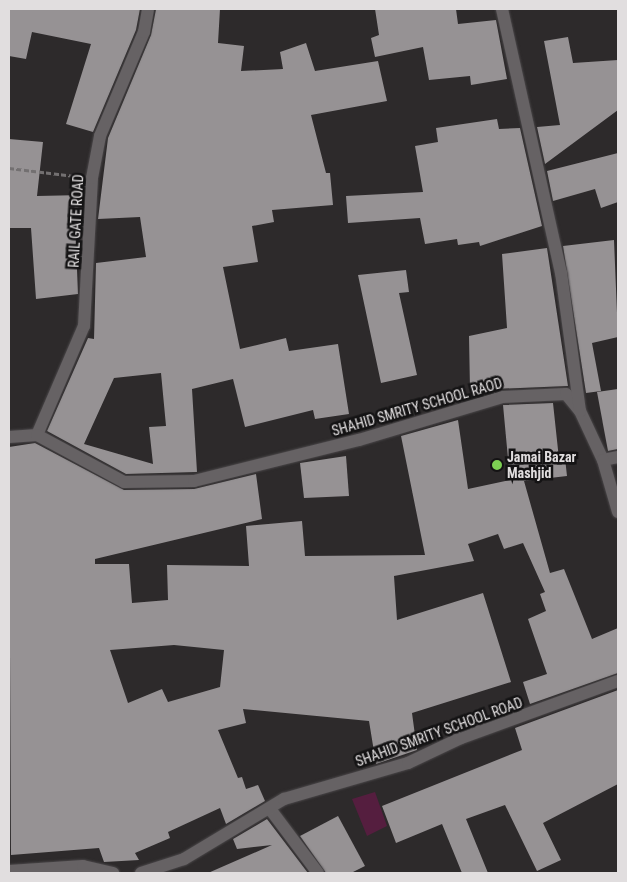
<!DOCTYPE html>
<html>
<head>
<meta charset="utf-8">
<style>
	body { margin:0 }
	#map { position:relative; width:627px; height:882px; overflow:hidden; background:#2d2a2b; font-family:"Roboto Condensed",sans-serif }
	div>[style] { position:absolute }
	.green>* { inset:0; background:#551e3f }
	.building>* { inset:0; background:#969294 }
	.path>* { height:3px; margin-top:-1.5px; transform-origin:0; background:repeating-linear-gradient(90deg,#737071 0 5px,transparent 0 7.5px) }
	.roads { filter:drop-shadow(0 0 1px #4a4749) drop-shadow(0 0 1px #4a4749) }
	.minor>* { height:12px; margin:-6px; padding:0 6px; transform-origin:6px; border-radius:6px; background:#666264 }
	.dots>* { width:14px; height:14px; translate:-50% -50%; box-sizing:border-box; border:2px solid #141314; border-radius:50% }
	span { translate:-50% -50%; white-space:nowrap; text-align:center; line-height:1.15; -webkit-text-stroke:5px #141314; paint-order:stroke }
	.street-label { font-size:14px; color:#e1dedf }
	.poi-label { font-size:14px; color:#e1dedf; font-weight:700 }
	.left { translate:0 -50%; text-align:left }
	.frame { position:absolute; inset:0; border:10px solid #e1dedf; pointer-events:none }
</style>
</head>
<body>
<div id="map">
	<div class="green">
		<i style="clip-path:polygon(375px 792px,387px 826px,367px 836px,352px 799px)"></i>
	</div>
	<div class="building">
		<i style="clip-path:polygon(9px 9px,140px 9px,136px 30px,93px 132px,66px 124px,91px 44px,32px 32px,26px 59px,9px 56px)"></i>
		<i style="clip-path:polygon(evenodd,156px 9px,220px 9px,218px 43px,244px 46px,241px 71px,283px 69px,280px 52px,306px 43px,315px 71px,378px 61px,387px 101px,311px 115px,326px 173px,330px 173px,333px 205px,272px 210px,274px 222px,252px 226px,258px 262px,223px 267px,240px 349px,286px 338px,289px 351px,338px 344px,349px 414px,315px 419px,313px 410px,245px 427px,233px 379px,192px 389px,197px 472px,126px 474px,47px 431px,88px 338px,94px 339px,96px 263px,146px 257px,140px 217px,98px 219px,108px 138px,151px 35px,156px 9px,161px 373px,166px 426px,149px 427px,153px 464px,84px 444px,114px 378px,161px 373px)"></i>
		<i style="clip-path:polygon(375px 9px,456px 9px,458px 24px,496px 20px,507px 79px,471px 85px,470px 76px,429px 80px,423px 47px,375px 57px,371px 38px,379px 35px)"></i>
		<i style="clip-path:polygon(568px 37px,573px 63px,618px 60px,618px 110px,545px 164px,537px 127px,560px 125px,544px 41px)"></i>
		<i style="clip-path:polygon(497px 119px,499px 129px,520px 128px,542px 226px,480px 246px,479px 242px,458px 245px,457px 239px,425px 244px,420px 218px,348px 223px,346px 196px,423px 192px,415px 146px,438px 142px,436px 128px)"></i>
		<i style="clip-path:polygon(9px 139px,43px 142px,37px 196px,83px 195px,82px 220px,75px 220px,78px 294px,36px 299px,31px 228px,9px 228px)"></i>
		<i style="clip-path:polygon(618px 153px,618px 202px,601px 208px,595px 189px,553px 201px,547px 171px)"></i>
		<i style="clip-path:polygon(614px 240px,618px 337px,592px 343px,601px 391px,586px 393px,563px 246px)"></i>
		<i style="clip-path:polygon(547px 248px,568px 386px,470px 390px,469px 336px,507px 328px,502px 254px)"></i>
		<i style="clip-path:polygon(406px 270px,409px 292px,399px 293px,417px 375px,381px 383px,358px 275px)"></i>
		<i style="clip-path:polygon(618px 389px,618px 449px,608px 451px,597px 392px)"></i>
		<i style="clip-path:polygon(evenodd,553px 403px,559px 459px,565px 458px,567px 476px,524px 481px,550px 573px,564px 569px,592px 639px,618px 628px,618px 673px,530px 704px,523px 682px,547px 674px,528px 619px,546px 611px,540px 594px,545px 592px,523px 543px,504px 549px,498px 534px,468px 544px,474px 561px,394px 576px,397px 620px,483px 593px,511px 682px,412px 713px,417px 750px,376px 764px,369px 721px,243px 709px,246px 723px,218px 730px,238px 778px,242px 777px,246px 789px,258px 785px,265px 801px,226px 824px,220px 808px,168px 832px,170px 838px,135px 853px,139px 860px,104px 862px,99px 848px,11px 855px,9px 447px,35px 443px,124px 490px,194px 489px,256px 474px,262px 519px,95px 559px,95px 564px,129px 564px,132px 603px,168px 600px,167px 565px,249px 566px,246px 526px,302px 521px,305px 556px,425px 555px,401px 436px,458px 420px,468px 489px,510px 480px,503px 405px,553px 403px,174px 645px,224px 650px,220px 687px,168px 702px,162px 689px,128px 703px,110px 650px,174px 645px)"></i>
		<i style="clip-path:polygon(346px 456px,349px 496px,304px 498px,300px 463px)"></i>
		<i style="clip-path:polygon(618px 690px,618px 784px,543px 823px,561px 860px,537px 871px,505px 805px,466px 819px,488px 873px,462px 873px,442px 824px,396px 843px,382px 806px,522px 750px,515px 728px)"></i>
		<i style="clip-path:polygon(338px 816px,365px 866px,351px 873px,326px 873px,300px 836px)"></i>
		<i style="clip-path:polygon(267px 819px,308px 873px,208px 873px,272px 845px,237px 849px,233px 839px)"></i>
	</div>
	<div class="path">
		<i style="left:9px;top:168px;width:66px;rotate:6.9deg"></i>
	</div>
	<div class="roads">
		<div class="minor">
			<i style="left:580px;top:411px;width:54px;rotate:64.9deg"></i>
			<i style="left:37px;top:435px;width:119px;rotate:-66.7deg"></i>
			<i style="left:84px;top:326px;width:148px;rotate:-86.9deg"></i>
			<i style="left:92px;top:178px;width:43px;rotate:-79.2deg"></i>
			<i style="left:100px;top:136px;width:113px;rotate:-67.1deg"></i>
			<i style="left:144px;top:32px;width:23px;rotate:-80deg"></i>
			<i style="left:9px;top:437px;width:28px;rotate:-4deg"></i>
			<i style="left:37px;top:435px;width:99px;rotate:28.4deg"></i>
			<i style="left:124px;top:482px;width:70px;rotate:-0.8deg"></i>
			<i style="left:194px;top:481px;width:170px;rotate:-14deg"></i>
			<i style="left:359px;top:440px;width:149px;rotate:-16.7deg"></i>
			<i style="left:502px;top:397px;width:64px;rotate:-2.7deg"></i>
			<i style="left:566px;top:394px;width:22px;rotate:51deg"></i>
			<i style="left:580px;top:411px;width:139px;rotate:-97.8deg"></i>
			<i style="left:561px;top:273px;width:271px;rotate:-102.6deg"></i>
			<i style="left:618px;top:457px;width:15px;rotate:169deg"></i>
			<i style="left:603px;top:460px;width:54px;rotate:73.9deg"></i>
			<i style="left:270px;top:809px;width:80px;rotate:53.1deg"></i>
			<i style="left:9px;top:871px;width:74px;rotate:-3.9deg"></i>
			<i style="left:83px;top:866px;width:31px;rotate:13deg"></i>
			<i style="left:141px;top:873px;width:45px;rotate:-18deg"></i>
			<i style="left:184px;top:859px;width:117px;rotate:-31deg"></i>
			<i style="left:284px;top:799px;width:129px;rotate:-16.2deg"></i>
			<i style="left:408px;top:763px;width:59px;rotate:-25.3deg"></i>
			<i style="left:461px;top:738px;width:167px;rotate:-20deg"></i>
		</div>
	</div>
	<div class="dots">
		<i style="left:497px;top:465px;background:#7dd153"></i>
	</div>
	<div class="street-label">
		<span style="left:76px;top:221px;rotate:-87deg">RAIL GATE ROAD</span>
		<span style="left:417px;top:407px;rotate:-16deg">SHAHID SMRITY SCHOOL RAOD</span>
		<span style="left:439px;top:732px;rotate:-20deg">SHAHID SMRITY SCHOOL ROAD</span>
	</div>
	<div class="poi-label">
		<span class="left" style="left:507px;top:465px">Jamai Bazar<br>Mashjid</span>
	</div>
	<div class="frame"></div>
</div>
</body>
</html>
